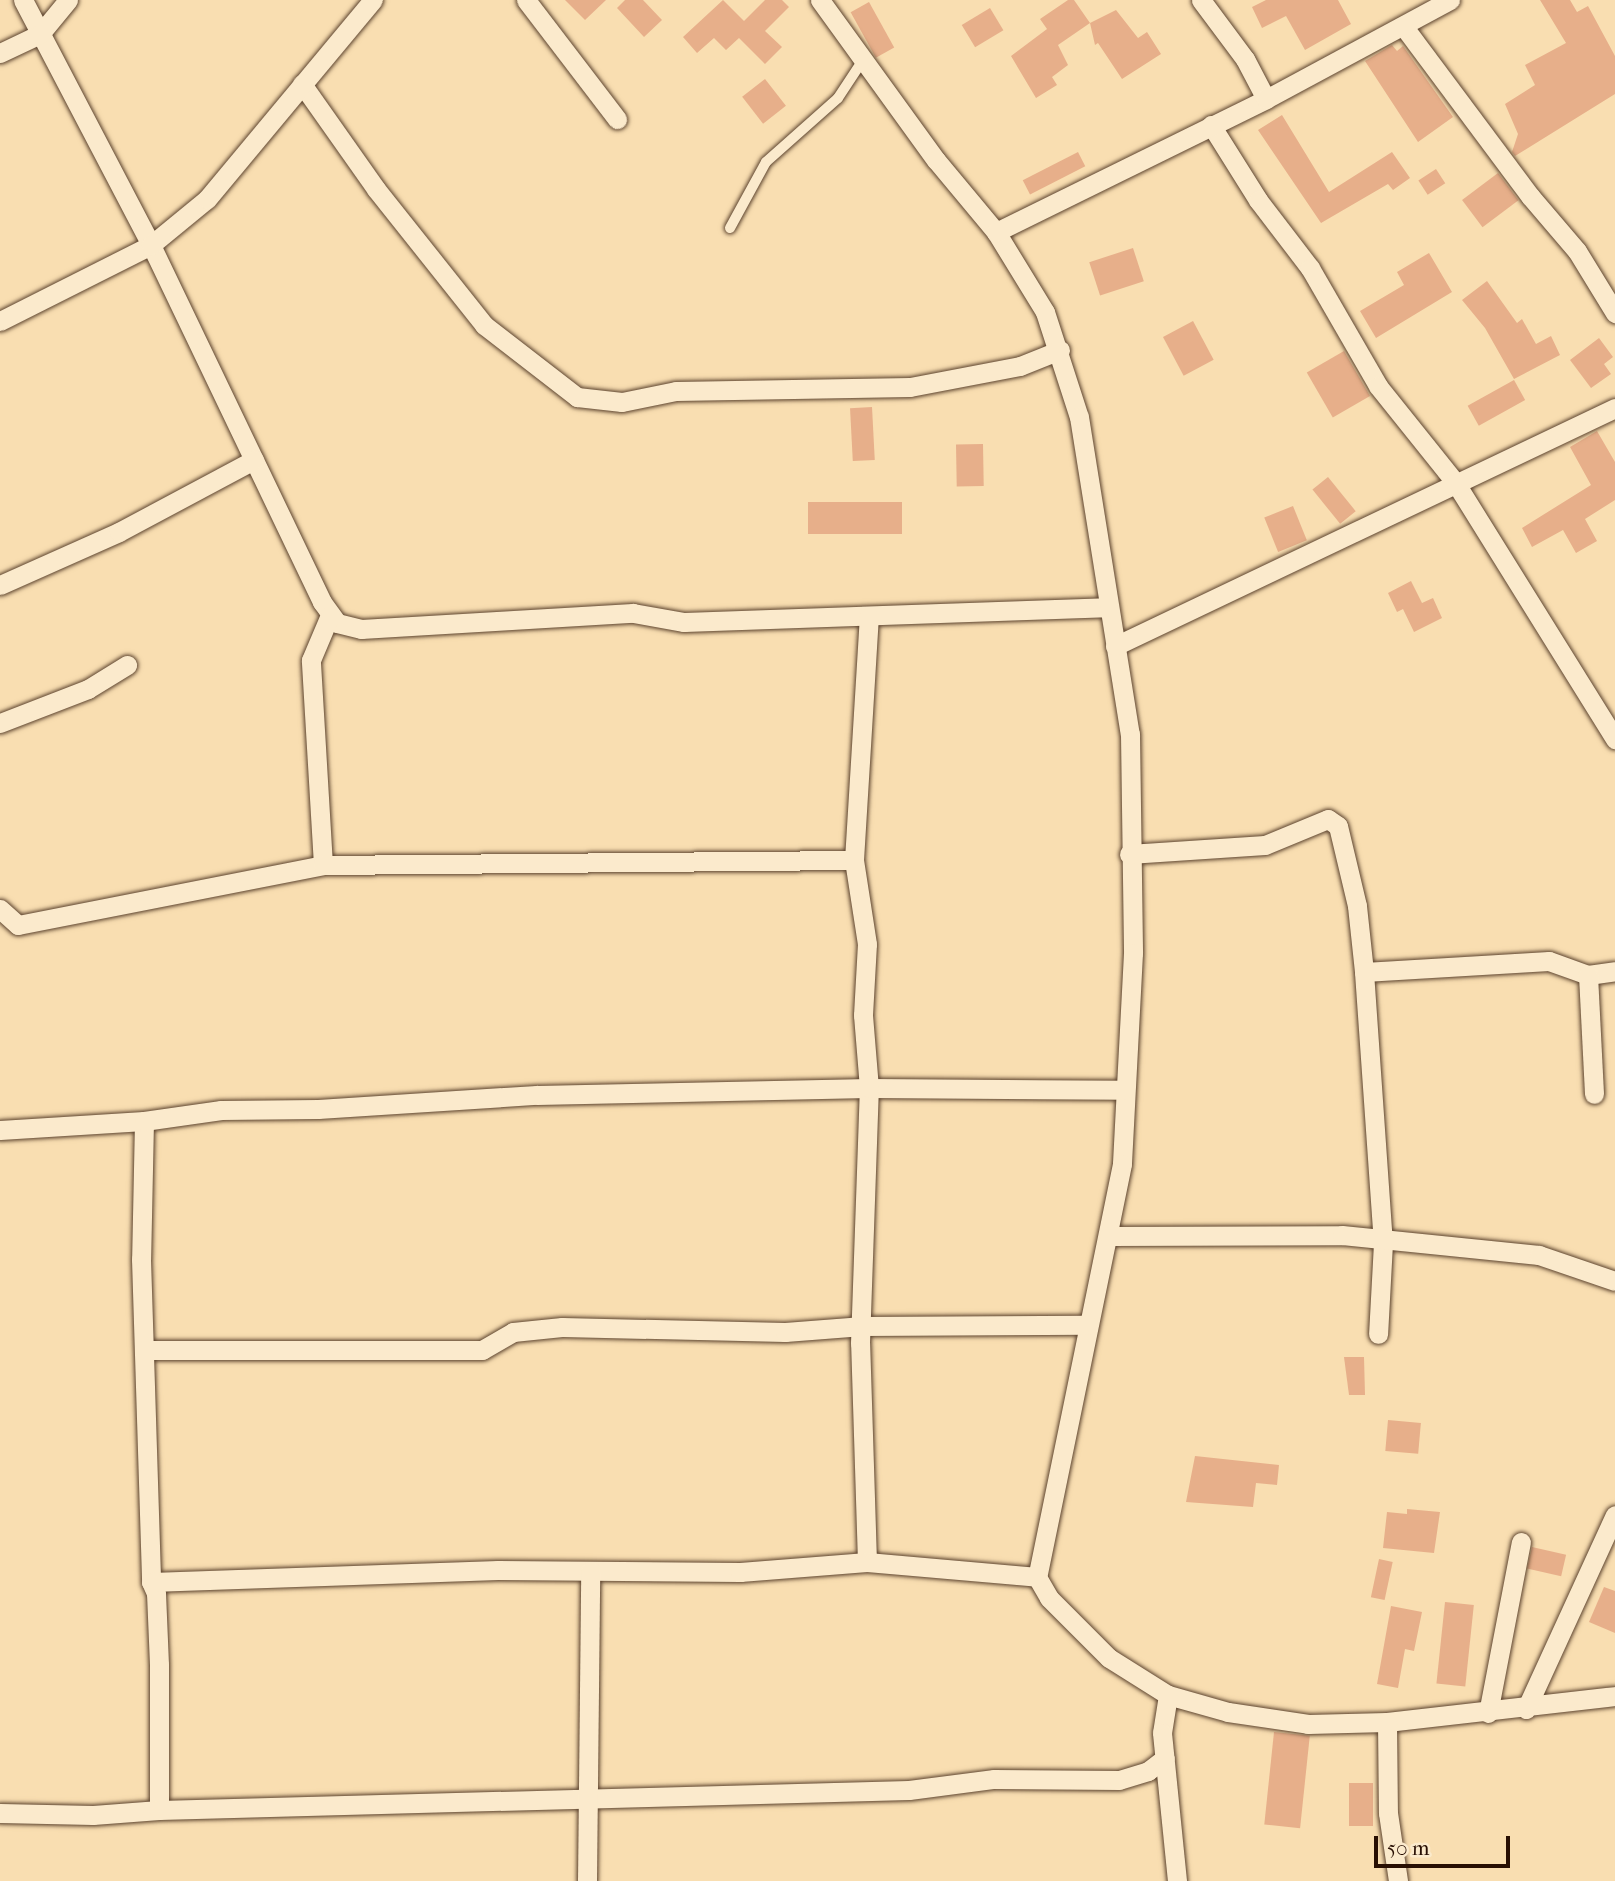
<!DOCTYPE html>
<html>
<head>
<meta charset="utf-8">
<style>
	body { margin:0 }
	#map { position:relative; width:1615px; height:1881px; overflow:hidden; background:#f9deb1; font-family:"IM FELL French Canon",serif }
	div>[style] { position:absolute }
	.building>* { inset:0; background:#e7af8a; transform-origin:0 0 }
	.roads { filter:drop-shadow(0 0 2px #5c432e) drop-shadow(0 0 2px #5c432e) }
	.lane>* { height:10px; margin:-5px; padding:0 5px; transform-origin:5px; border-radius:5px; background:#fbeacc }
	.street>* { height:19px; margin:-9.5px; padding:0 9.5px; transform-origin:9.5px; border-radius:9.5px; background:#fbeacc }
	span { translate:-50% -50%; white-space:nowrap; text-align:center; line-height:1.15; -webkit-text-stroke:6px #fbeacc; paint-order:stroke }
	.scale { position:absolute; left:1374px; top:1836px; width:136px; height:32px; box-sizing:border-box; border:4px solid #280f03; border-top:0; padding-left:9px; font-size:21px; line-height:24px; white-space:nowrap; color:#280f03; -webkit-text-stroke:5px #fbeacc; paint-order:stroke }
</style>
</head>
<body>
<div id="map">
	<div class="building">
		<i style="clip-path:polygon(565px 0,606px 0,585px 20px)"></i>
		<i style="clip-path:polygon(625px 0,643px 0,662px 20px,644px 37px,617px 8px)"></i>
		<i style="clip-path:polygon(723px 0,744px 21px,765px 0,782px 0,789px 7px,765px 31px,782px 47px,765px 64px,739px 38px,726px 50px,714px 38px,697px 53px,683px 37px)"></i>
		<i style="clip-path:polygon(1068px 0,1074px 0,1090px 23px,1058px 45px,1068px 65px,1052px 77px,1057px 85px,1036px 98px,1011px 56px,1047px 29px,1040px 19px)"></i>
		<i style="clip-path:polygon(1266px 0,1338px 0,1351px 24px,1305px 50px,1286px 16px,1262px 28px,1252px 7px)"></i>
		<i style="clip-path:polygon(1540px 0,1570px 0,1577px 12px,1588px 6px,1615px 56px,1615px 94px,1515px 156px,1512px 152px,1518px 134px,1505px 104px,1535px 85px,1525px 65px,1566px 43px)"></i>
		<i style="left:869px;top:2px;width:52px;height:21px;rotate:61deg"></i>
		<i style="left:990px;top:8px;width:26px;height:33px;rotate:59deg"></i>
		<i style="clip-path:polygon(1116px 10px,1138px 38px,1147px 32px,1161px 54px,1122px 79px,1098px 43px,1095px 45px,1090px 23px)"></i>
		<i style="clip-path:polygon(1392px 45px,1397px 51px,1403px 46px,1453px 117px,1418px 142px,1365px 61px)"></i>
		<i style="left:765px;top:79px;width:34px;height:29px;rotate:52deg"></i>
		<i style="clip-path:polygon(1282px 115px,1329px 192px,1392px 152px,1410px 178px,1393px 190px,1388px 184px,1321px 223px,1258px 130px)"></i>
		<i style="left:1078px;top:152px;width:16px;height:62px;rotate:63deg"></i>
		<i style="left:1436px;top:169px;width:17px;height:21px;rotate:57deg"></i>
		<i style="left:1498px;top:173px;width:34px;height:45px;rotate:53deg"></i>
		<i style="left:1133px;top:248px;width:35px;height:46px;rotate:72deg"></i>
		<i style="clip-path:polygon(1429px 253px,1452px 292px,1376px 338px,1360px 311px,1404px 285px,1397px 272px)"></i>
		<i style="clip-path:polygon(1487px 281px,1517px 323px,1522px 319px,1536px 344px,1551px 336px,1560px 355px,1514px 379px,1485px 328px,1462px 300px)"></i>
		<i style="left:1193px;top:321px;width:44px;height:34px;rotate:62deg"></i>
		<i style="clip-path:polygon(1599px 338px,1613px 357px,1604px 364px,1611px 374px,1591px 388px,1570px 360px)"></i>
		<i style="left:1344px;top:351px;width:52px;height:43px;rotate:60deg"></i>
		<i style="left:1514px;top:380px;width:23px;height:53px;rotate:61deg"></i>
		<i style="left:872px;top:407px;width:53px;height:22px;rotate:87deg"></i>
		<i style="clip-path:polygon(1597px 431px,1615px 462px,1615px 500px,1585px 519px,1597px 541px,1576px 553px,1563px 530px,1532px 547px,1522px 528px,1591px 485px,1570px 447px)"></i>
		<i style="left:983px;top:444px;width:42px;height:27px;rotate:89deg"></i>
		<i style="left:1328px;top:477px;width:44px;height:20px;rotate:51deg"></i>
		<i style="left:808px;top:502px;width:94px;height:32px"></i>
		<i style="left:1293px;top:506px;width:37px;height:31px;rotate:68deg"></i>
		<i style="clip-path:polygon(1411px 581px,1422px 603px,1433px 598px,1442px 618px,1414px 632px,1403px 609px,1397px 612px,1388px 593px)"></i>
		<i style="clip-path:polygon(1344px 1357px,1364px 1357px,1365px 1395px,1349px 1395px)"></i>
		<i style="left:1388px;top:1420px;width:33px;height:31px;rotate:5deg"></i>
		<i style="clip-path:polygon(1195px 1456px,1279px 1465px,1277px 1485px,1256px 1483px,1253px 1507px,1186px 1502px)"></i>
		<i style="clip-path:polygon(1407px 1509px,1440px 1512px,1434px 1553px,1383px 1548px,1387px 1512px,1407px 1514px)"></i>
		<i style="left:1532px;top:1547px;width:35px;height:22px;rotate:13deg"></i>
		<i style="left:1379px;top:1559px;width:14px;height:39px;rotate:12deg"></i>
		<i style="clip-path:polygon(1604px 1587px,1615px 1591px,1615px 1633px,1589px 1622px)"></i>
		<i style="left:1445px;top:1602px;width:29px;height:82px;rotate:6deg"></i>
		<i style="clip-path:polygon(1391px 1606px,1422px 1612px,1414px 1651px,1405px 1649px,1398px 1688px,1377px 1684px)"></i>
		<i style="left:1274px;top:1732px;width:36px;height:93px;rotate:6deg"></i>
		<i style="left:1349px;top:1783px;width:24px;height:43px"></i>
	</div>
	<div class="roads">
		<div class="lane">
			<i style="left:730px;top:228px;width:75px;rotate:-61.4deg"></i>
			<i style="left:766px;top:162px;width:96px;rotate:-41.6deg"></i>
			<i style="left:838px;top:98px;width:49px;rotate:-56.6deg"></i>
		</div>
		<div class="street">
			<i style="left:23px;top:0;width:276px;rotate:62.4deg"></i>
			<i style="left:151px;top:245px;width:396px;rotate:64.4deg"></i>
			<i style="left:322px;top:602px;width:26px;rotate:54deg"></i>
			<i style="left:337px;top:623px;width:25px;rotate:14deg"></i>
			<i style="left:361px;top:629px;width:272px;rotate:-3.4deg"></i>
			<i style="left:633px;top:613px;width:52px;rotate:10deg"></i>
			<i style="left:684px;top:622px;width:422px;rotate:-2deg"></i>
			<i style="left:526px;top:0;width:150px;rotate:52.6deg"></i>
			<i style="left:820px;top:0;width:198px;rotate:54.1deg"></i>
			<i style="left:936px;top:160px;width:94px;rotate:50.2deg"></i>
			<i style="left:996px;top:232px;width:94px;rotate:58.5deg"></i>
			<i style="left:1045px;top:312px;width:110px;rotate:72.1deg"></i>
			<i style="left:1079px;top:417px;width:321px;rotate:80.9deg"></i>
			<i style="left:1130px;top:734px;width:219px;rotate:89.2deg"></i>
			<i style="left:1133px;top:953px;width:211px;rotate:93deg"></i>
			<i style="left:1122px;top:1164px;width:422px;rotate:101.6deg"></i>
			<i style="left:1037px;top:1577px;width:24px;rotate:60deg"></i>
			<i style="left:1049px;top:1598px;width:85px;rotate:45deg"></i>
			<i style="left:1109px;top:1658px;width:70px;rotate:32.1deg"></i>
			<i style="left:1168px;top:1695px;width:62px;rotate:15.8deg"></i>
			<i style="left:1228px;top:1712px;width:81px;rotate:8.5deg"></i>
			<i style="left:1308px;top:1724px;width:79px;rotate:-1.5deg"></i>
			<i style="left:1387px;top:1722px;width:229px;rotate:-6.5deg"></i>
			<i style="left:1201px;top:0;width:74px;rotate:53.3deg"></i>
			<i style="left:1245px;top:59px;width:45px;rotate:62.3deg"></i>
			<i style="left:1404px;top:27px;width:211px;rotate:53.3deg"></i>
			<i style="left:1530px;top:196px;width:72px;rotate:49.5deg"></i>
			<i style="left:1577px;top:251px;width:73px;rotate:58.5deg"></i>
			<i style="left:0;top:53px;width:44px;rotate:-25.4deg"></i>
			<i style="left:40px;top:34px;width:44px;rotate:-50.5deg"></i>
			<i style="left:302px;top:84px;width:128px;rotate:54.8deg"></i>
			<i style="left:376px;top:189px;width:174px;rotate:51.5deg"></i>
			<i style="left:484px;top:325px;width:118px;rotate:37.7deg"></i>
			<i style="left:577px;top:397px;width:45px;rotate:6.3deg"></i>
			<i style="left:622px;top:402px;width:55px;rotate:-11.5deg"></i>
			<i style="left:676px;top:391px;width:234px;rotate:-1deg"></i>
			<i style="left:910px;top:387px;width:112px;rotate:-10.8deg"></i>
			<i style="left:1020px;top:366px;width:43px;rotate:-21.8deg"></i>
			<i style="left:1211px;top:125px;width:89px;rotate:57.9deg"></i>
			<i style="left:1258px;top:200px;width:86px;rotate:52.6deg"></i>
			<i style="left:1310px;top:268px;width:136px;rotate:60deg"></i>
			<i style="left:1378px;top:386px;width:123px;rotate:51.3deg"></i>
			<i style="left:1455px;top:482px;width:303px;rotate:58.1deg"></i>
			<i style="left:996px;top:232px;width:301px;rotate:-26.2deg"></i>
			<i style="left:1266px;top:99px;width:209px;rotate:-28.3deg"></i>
			<i style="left:0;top:321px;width:169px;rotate:-26.7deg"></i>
			<i style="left:151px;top:245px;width:72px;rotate:-39.4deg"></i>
			<i style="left:207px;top:199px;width:259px;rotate:-50.2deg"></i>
			<i style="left:0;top:585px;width:130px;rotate:-24deg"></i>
			<i style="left:119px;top:532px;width:153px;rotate:-28.1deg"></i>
			<i style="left:1115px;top:646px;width:554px;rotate:-25.45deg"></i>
			<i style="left:0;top:723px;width:94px;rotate:-21.1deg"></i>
			<i style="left:88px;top:689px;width:46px;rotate:-31.6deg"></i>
			<i style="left:1129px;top:854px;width:136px;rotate:-3.8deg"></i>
			<i style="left:1265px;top:845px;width:68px;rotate:-22.4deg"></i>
			<i style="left:1328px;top:819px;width:12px;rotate:35deg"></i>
			<i style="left:1338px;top:826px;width:82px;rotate:76.6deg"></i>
			<i style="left:1357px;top:906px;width:66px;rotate:83.9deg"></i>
			<i style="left:1364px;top:972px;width:272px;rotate:86deg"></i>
			<i style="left:1383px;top:1243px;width:91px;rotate:93.1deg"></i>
			<i style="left:323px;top:865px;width:205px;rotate:-93.4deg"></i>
			<i style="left:311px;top:660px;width:49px;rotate:-67.1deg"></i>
			<i style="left:0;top:909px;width:24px;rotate:42deg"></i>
			<i style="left:18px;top:925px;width:311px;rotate:-11.1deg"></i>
			<i style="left:323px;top:865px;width:531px;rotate:-0.54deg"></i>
			<i style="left:1364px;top:972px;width:185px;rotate:-3.4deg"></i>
			<i style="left:1549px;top:961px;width:41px;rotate:19.7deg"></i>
			<i style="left:1588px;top:975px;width:27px;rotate:-8deg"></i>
			<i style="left:1588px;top:975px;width:119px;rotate:87.1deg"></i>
			<i style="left:144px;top:1121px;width:138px;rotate:91.2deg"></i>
			<i style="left:141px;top:1259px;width:323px;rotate:88.2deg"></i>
			<i style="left:151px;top:1582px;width:12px;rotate:66deg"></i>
			<i style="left:156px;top:1593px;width:72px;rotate:87.6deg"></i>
			<i style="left:159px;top:1665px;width:145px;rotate:90deg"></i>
			<i style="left:0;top:1130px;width:144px;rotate:-3.6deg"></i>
			<i style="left:144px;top:1121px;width:78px;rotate:-8.1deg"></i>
			<i style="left:221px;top:1110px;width:97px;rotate:-0.6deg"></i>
			<i style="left:318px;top:1109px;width:219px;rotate:-3.7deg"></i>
			<i style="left:537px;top:1095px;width:332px;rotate:-1.2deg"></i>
			<i style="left:869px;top:1088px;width:255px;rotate:0.4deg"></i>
			<i style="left:1109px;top:1236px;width:233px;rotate:-0.2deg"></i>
			<i style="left:1342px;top:1235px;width:198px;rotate:5.8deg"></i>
			<i style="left:1539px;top:1255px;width:80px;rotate:18.9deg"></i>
			<i style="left:144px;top:1350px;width:338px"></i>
			<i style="left:482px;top:1350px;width:36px;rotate:-30deg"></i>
			<i style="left:513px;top:1332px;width:49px;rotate:-5.8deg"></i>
			<i style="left:562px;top:1327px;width:223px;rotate:1.3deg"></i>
			<i style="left:785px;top:1332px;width:78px;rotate:-4.4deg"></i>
			<i style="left:863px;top:1326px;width:225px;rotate:-0.3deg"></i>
			<i style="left:867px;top:1562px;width:219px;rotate:-91.8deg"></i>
			<i style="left:860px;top:1343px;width:255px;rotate:-88deg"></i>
			<i style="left:869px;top:1088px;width:73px;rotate:-94.7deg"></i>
			<i style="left:863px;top:1015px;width:71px;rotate:-86.8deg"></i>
			<i style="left:867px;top:944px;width:85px;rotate:-98.8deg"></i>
			<i style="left:854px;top:860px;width:243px;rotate:-86.5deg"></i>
			<i style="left:151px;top:1582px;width:347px;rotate:-2deg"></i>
			<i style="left:498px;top:1570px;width:242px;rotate:0.5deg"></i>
			<i style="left:740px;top:1572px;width:127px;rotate:-4.5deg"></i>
			<i style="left:867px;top:1562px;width:171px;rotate:5deg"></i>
			<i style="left:1168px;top:1695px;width:38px;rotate:99deg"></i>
			<i style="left:1162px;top:1733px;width:149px;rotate:84.2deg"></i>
			<i style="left:1526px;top:1709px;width:213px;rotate:-65.4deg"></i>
			<i style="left:1488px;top:1713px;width:174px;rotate:-79.1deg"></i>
			<i style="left:1387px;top:1722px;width:91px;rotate:89.4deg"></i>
			<i style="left:1388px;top:1813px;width:69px;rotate:81.6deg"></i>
			<i style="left:0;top:1813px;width:93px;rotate:1.2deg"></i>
			<i style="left:93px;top:1815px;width:66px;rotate:-4.3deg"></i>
			<i style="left:159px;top:1810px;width:750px;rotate:-1.53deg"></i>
			<i style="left:909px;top:1790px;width:86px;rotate:-7.4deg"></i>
			<i style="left:994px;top:1779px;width:125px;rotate:0.5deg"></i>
			<i style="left:1119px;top:1780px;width:30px;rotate:-17deg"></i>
			<i style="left:1148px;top:1771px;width:21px;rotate:-37deg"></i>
			<i style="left:587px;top:1881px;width:310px;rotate:-89.4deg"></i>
		</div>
	</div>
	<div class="scale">50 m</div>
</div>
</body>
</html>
